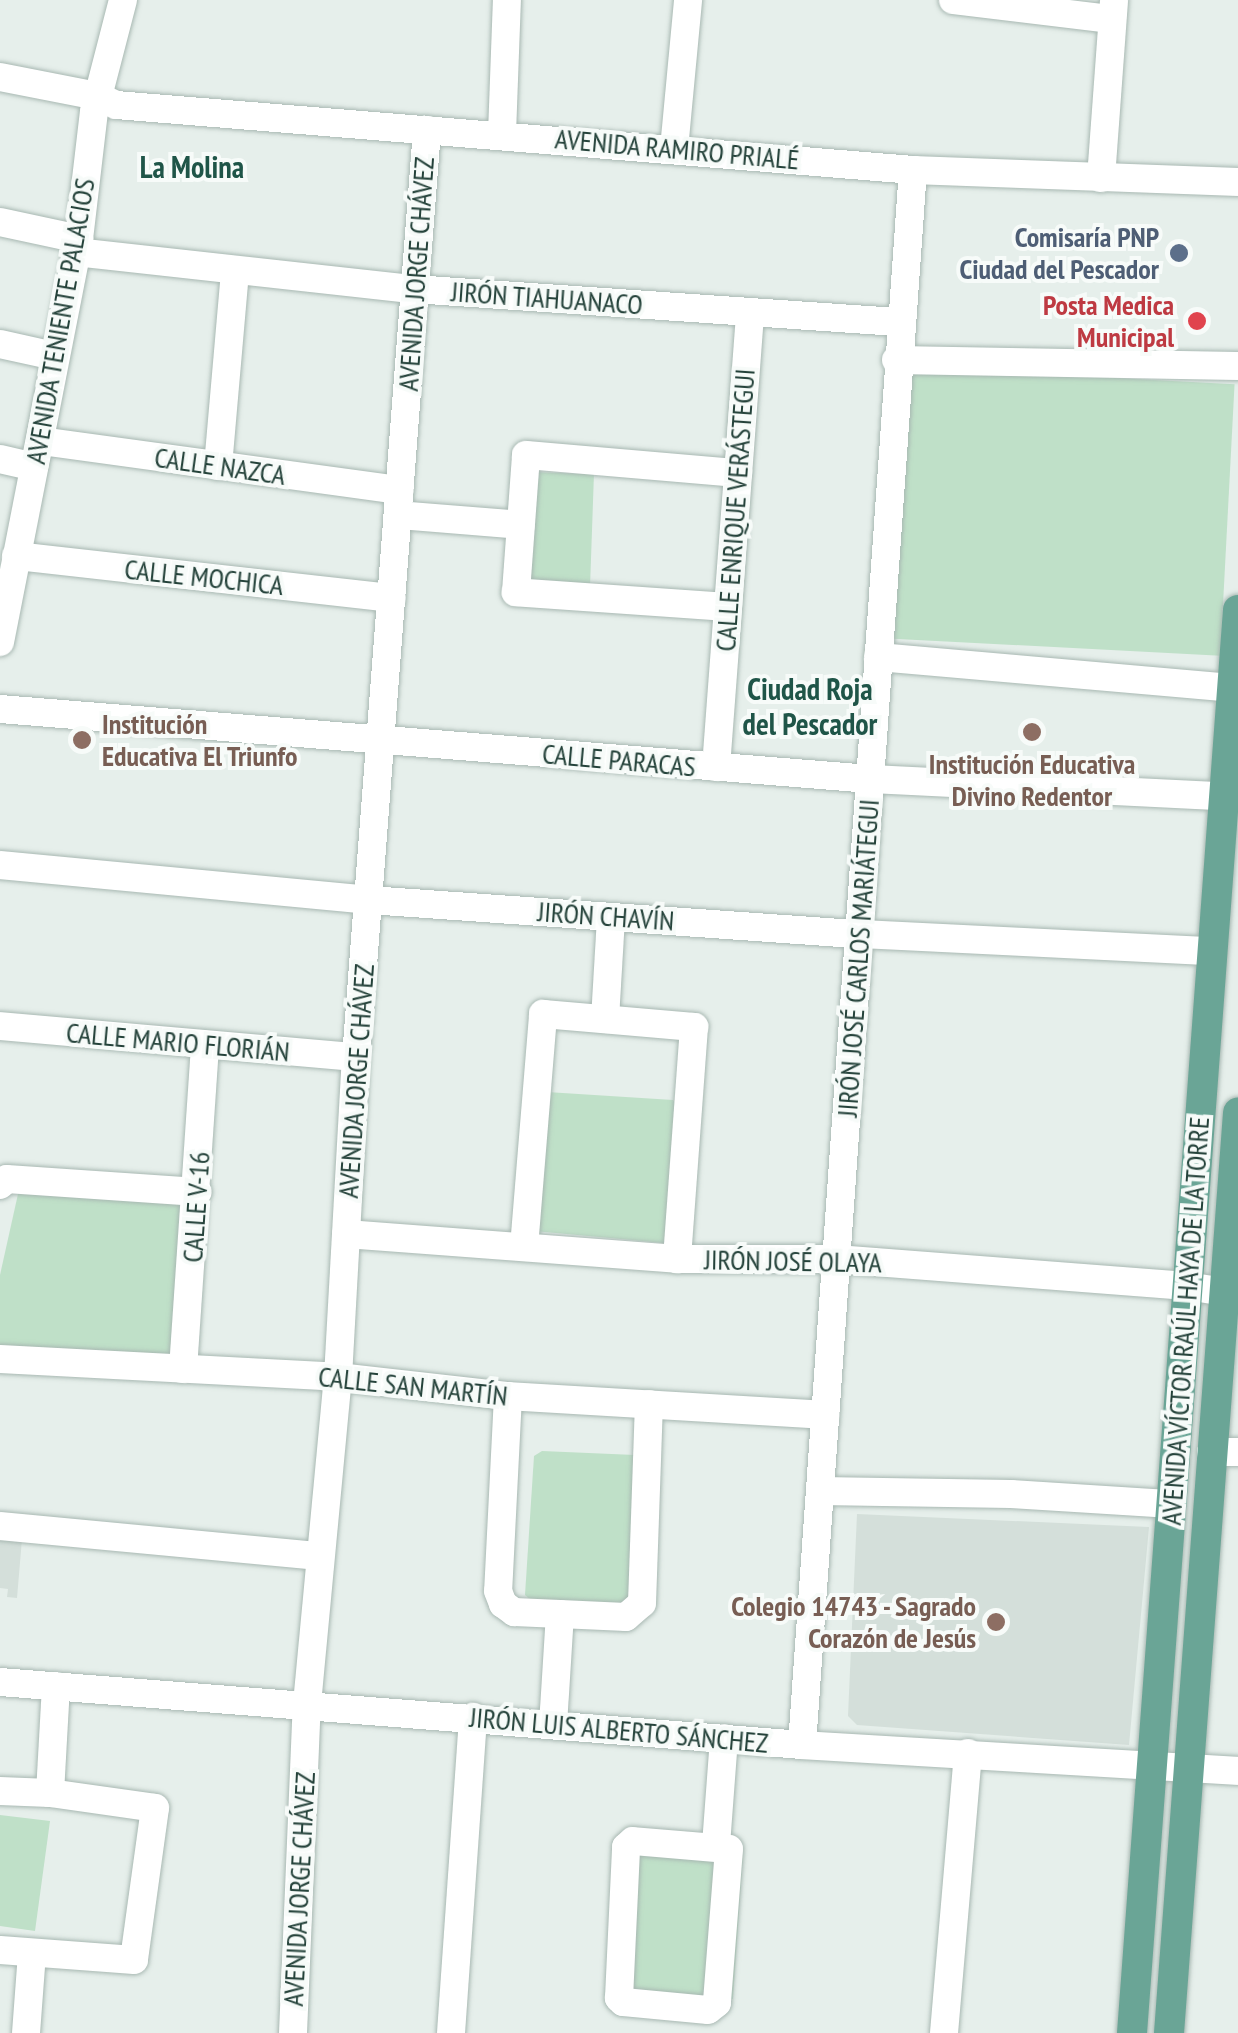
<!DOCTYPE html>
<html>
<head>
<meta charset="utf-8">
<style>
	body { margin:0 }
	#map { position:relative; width:1238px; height:2033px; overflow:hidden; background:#e6efeb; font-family:"PT Sans Narrow",sans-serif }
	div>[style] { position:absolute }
	.built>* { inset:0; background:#d4dfda }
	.green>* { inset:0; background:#bfe0c8; transform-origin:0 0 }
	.roads { filter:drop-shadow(0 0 2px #a8b8b2) drop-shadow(0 0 2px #a8b8b2) }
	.minor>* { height:28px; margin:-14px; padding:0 14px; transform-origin:14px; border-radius:14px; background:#fff }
	.major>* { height:30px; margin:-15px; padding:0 15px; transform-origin:15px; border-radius:15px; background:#6aa596 }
	.dots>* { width:28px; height:28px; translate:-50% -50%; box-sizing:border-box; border:5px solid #f7fbf9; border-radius:50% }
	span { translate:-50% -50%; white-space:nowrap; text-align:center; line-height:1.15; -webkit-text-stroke:8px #f7fbf9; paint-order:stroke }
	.street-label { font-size:28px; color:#24423a }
	.service-label { font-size:28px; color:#4e5e75; font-weight:700 }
	.right { translate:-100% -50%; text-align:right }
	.health-label { font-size:28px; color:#be3a42; font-weight:700 }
	.education-label { font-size:28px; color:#785e54; font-weight:700 }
	.left { translate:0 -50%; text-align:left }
	.neighbourhood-label { font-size:30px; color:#1f5548; font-weight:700 }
</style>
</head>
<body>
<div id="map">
	<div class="built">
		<i style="clip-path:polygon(857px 1514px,1149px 1527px,1129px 1745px,857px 1725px,848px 1716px)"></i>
		<i style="clip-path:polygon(0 1538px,22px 1539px,17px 1598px,7px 1597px,8px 1589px,0 1588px)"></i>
	</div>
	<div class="green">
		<i style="left:907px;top:367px;width:328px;height:272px;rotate:3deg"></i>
		<i style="left:533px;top:472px;width:61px;height:111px;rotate:2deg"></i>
		<i style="clip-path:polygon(547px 1092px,673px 1100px,681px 1109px,671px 1235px,664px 1243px,534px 1231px)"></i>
		<i style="clip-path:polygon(18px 1194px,190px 1203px,175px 1356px,0 1345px,0 1275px)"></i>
		<i style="clip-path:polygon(542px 1451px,635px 1455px,640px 1460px,628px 1608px,532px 1601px,525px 1595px,534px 1456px)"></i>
		<i style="clip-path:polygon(0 1815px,50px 1821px,35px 1931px,0 1926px)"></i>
		<i style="left:638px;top:1851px;width:105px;height:141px;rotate:4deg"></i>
	</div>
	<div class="roads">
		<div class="minor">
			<i style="left:953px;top:0;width:158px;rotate:6.9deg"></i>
			<i style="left:0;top:77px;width:99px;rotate:11.1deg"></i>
			<i style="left:97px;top:96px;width:21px;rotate:25deg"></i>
			<i style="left:116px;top:105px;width:800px;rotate:4.66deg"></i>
			<i style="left:913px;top:170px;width:325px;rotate:2.1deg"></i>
			<i style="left:502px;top:134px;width:134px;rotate:-87.9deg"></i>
			<i style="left:674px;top:149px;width:150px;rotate:-84.6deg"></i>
			<i style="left:1101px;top:178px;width:178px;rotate:-85.8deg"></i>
			<i style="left:0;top:222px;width:81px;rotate:12.1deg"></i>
			<i style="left:76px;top:252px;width:339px;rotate:6.3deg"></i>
			<i style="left:413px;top:289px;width:487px;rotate:3.9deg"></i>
			<i style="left:0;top:344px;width:55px;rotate:12.5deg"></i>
			<i style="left:896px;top:360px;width:342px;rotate:1deg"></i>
			<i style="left:41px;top:441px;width:362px;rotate:7.8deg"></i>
			<i style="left:0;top:459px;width:35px;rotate:13deg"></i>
			<i style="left:218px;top:466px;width:196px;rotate:-85deg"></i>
			<i style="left:398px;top:515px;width:123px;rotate:4.6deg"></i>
			<i style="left:16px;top:556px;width:378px;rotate:6.4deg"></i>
			<i style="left:728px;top:607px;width:213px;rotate:-176deg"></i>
			<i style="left:516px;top:592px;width:137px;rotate:-85.8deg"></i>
			<i style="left:526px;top:455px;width:213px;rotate:4.9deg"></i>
			<i style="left:0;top:642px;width:411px;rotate:-78.9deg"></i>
			<i style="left:79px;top:239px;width:128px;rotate:-83.3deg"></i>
			<i style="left:94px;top:112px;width:116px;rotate:-75.5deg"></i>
			<i style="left:878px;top:657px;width:355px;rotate:5deg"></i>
			<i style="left:0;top:709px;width:873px;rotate:4.6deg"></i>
			<i style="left:870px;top:779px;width:368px;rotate:2.8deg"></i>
			<i style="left:716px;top:767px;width:455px;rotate:-85.7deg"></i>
			<i style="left:0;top:865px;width:371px;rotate:5.4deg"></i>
			<i style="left:369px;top:900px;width:492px;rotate:4deg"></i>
			<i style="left:860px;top:934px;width:353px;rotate:2.8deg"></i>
			<i style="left:605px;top:1019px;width:102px;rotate:-86.6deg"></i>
			<i style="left:0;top:1026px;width:357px;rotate:5deg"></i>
			<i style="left:0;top:1185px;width:9px;rotate:-41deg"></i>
			<i style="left:7px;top:1179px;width:191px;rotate:3.9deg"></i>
			<i style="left:346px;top:1234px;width:332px;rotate:4.3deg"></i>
			<i style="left:677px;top:1259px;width:159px"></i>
			<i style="left:836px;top:1259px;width:352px;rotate:4.4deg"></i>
			<i style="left:1187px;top:1286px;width:52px;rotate:8.9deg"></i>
			<i style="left:524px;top:1247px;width:234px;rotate:-85.3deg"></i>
			<i style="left:543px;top:1014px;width:152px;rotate:4.9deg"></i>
			<i style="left:694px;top:1027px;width:233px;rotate:94.2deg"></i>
			<i style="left:0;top:1359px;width:338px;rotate:3deg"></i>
			<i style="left:338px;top:1377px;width:171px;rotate:6.4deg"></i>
			<i style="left:508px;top:1396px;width:318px;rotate:3.4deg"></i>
			<i style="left:183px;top:1369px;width:325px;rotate:-86.1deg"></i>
			<i style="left:508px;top:1396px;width:195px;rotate:92.9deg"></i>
			<i style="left:498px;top:1591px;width:14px;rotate:69deg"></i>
			<i style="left:503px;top:1604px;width:14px;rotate:36deg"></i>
			<i style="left:514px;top:1612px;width:46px;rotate:2.5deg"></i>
			<i style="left:560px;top:1614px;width:66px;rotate:2.6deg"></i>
			<i style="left:626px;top:1617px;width:21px;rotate:-41deg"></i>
			<i style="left:642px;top:1603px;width:199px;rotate:-88deg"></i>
			<i style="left:1211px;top:1452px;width:27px"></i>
			<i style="left:820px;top:1491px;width:191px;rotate:0.9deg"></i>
			<i style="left:1011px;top:1494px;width:161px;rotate:3.6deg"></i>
			<i style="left:0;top:1526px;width:320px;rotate:5.4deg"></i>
			<i style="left:0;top:1682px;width:804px;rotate:4.49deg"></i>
			<i style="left:802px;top:1745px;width:437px;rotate:3.4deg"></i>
			<i style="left:553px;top:1725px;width:111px;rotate:-86.4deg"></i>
			<i style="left:802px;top:1745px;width:1579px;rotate:-85.97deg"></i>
			<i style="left:0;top:1791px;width:50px;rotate:2.3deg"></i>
			<i style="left:50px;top:1793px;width:106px;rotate:8.1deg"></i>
			<i style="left:155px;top:1808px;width:153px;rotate:97.9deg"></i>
			<i style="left:134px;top:1960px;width:134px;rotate:-175.7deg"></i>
			<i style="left:50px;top:1793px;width:107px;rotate:-86.8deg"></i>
			<i style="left:633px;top:1841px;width:96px;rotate:4.8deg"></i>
			<i style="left:729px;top:1849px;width:154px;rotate:94.5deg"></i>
			<i style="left:717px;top:2003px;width:11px;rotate:142deg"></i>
			<i style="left:708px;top:2010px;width:85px;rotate:-174.6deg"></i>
			<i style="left:623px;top:2002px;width:6px;rotate:-135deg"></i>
			<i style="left:619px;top:1998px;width:151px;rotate:-87.3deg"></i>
			<i style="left:626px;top:1847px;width:9px;rotate:-41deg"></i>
			<i style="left:716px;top:1845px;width:107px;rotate:-85.7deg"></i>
			<i style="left:26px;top:2033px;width:80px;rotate:-85.7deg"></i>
			<i style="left:293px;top:2033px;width:329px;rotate:-87.6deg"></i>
			<i style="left:307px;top:1704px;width:328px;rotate:-84.6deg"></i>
			<i style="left:338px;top:1377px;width:321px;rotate:-86.8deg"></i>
			<i style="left:356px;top:1057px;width:930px;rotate:-85.62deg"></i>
			<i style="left:451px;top:2033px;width:317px;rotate:-86deg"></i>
			<i style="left:944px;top:2033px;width:281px;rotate:-85.1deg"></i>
		</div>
		<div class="major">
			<i style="left:1132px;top:2033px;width:1427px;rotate:-85.74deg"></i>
			<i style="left:1169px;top:2033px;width:923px;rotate:-85.71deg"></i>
		</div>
	</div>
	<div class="dots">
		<i style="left:1179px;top:253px;background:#5c6f8a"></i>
		<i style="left:1197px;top:321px;background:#e0444e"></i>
		<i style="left:1032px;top:732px;background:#8d6e63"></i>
		<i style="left:82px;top:740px;background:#8d6e63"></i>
		<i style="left:996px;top:1622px;background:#8d6e63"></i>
	</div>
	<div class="street-label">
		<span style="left:677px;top:149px;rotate:5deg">AVENIDA RAMIRO PRIALÉ</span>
		<span style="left:416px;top:274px;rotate:-86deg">AVENIDA JORGE CHÁVEZ</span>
		<span style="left:547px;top:298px;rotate:4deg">JIRÓN TIAHUANACO</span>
		<span style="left:60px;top:321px;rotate:-80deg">AVENIDA TENIENTE PALACIOS</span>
		<span style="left:220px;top:466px;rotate:8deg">CALLE NAZCA</span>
		<span style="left:735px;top:510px;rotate:-86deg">CALLE ENRIQUE VERÁSTEGUI</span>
		<span style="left:204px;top:577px;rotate:6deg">CALLE MOCHICA</span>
		<span style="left:619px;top:760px;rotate:5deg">CALLE PARACAS</span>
		<span style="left:606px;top:916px;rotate:4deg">JIRÓN CHAVÍN</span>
		<span style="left:858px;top:958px;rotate:-86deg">JIRÓN JOSÉ CARLOS MARIÁTEGUI</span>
		<span style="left:178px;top:1042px;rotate:5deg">CALLE MARIO FLORIÁN</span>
		<span style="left:356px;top:1081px;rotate:-86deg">AVENIDA JORGE CHÁVEZ</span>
		<span style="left:196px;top:1207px;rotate:-86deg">CALLE V-16</span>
		<span style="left:793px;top:1261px;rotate:1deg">JIRÓN JOSÉ OLAYA</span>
		<span style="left:1185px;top:1321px;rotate:-86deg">AVENIDA VÍCTOR RAÚL HAYA DE LA TORRE</span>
		<span style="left:413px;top:1386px;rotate:6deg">CALLE SAN MARTÍN</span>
		<span style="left:619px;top:1730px;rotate:5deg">JIRÓN LUIS ALBERTO SÁNCHEZ</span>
		<span style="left:299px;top:1889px;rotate:-87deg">AVENIDA JORGE CHÁVEZ</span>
	</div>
	<div class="service-label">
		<span class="right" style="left:1159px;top:253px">Comisaría PNP<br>Ciudad del Pescador</span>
	</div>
	<div class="health-label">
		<span class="right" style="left:1174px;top:321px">Posta Medica<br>Municipal</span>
	</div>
	<div class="education-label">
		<span class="left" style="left:102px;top:740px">Institución<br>Educativa El Triunfo</span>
		<span style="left:1032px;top:780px">Institución Educativa<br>Divino Redentor</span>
		<span class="right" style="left:976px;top:1622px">Colegio 14743 - Sagrado<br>Corazón de Jesús</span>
	</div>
	<div class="neighbourhood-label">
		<span style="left:192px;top:167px">La Molina</span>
		<span style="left:810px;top:706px">Ciudad Roja<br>del Pescador</span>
	</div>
</div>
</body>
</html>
